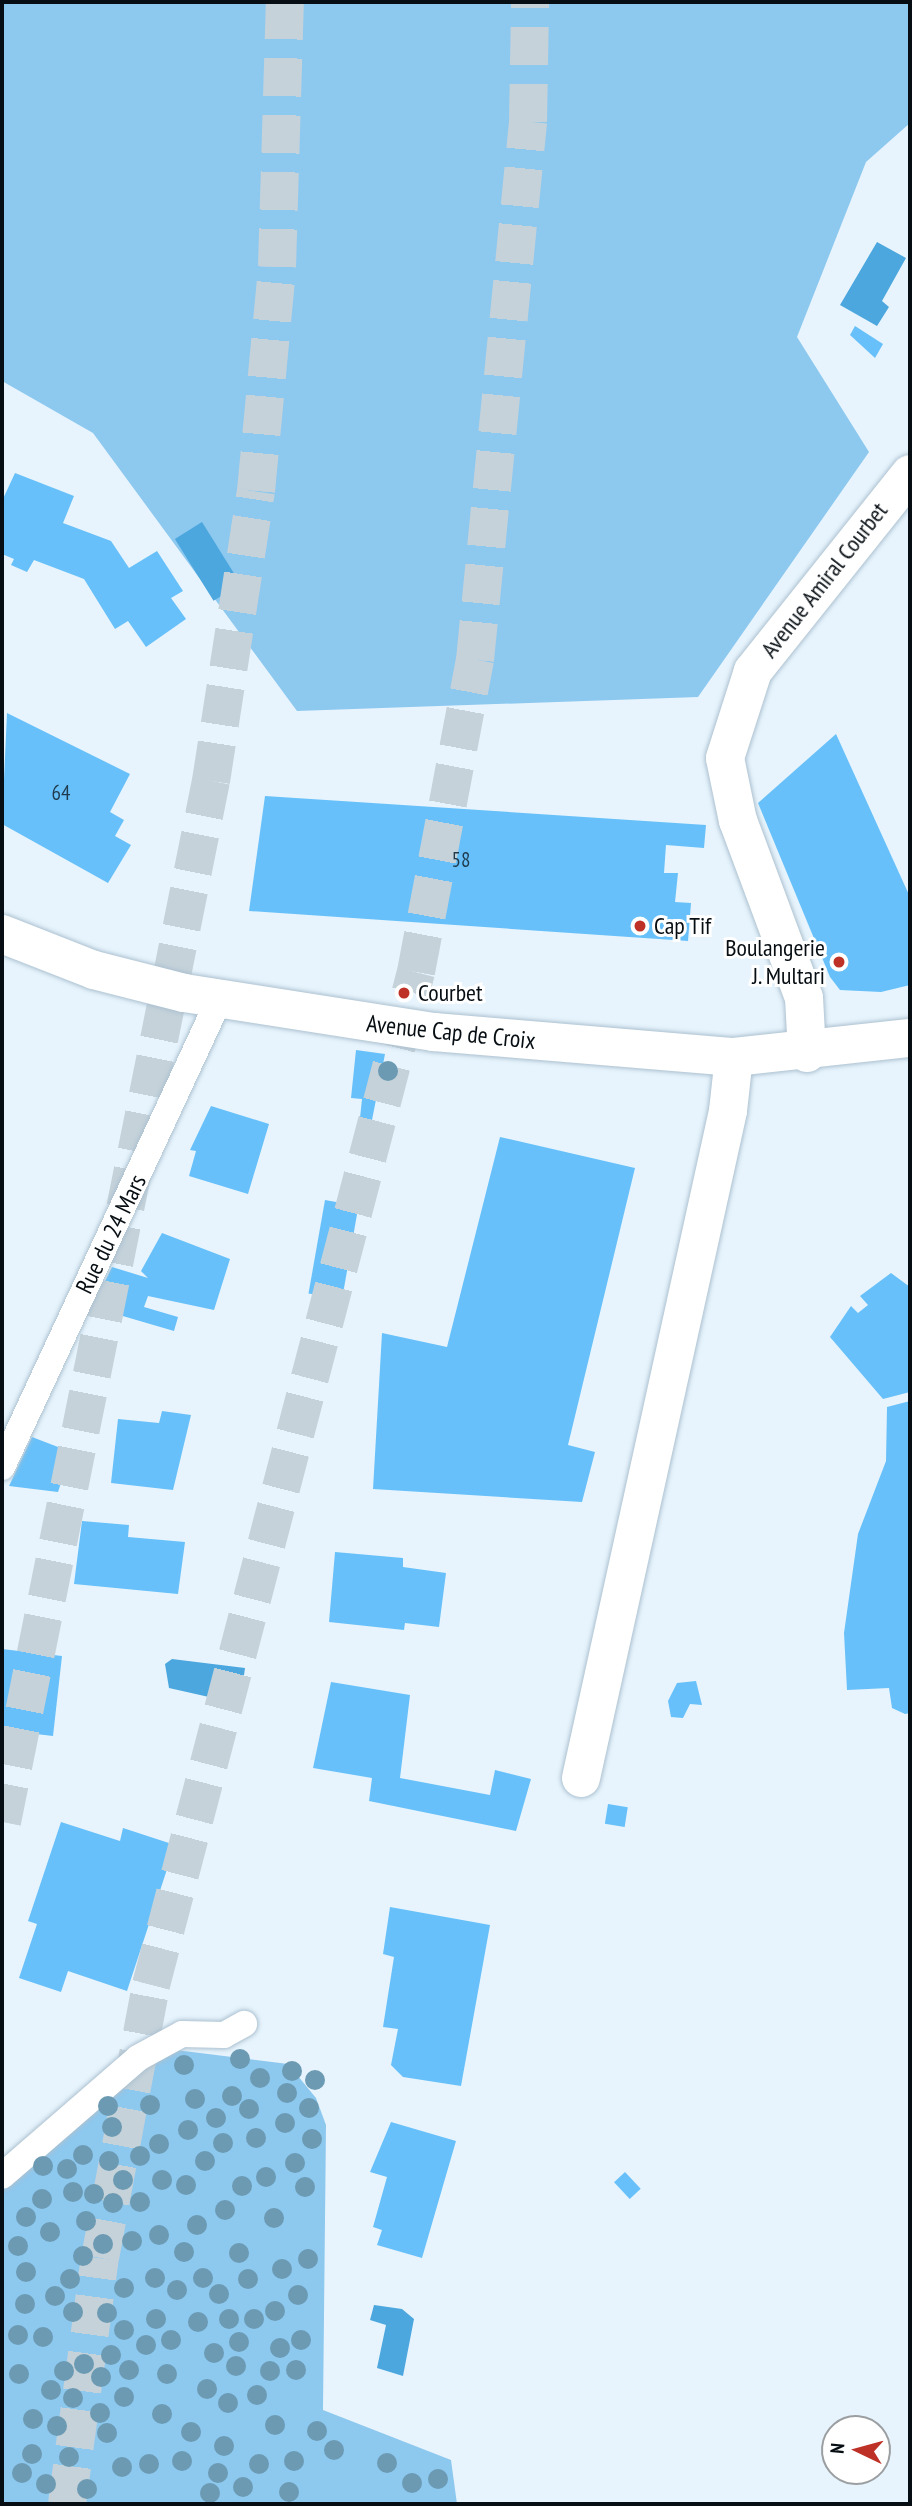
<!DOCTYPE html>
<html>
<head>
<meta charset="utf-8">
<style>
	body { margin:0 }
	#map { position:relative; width:912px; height:2506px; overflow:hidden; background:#e7f4fd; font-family:"PT Sans Narrow",sans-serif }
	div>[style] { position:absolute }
	.green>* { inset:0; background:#8dc8ef }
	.water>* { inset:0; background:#4ca7de; transform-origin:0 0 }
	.building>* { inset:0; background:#67c0f9; transform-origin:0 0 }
	.motorway-tunnel>* { height:38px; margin-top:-19px; transform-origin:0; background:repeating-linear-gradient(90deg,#c5d2da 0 38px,transparent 0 57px) }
	.roads { filter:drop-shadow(0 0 2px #acc1d0) drop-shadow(0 0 2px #acc1d0) }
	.service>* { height:26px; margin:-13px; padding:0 13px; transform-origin:13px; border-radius:13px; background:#fff }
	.minor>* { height:38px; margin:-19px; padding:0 19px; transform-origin:19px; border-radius:19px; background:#fff }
	.tertiary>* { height:38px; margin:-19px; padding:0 19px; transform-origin:19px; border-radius:19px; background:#fff }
	.trees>* { width:20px; height:20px; margin:-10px; border-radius:50%; background:#6b9ab2 }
	.dots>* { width:19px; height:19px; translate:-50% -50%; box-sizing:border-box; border:4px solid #fff; border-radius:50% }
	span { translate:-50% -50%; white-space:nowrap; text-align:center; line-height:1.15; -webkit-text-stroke:6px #fff; paint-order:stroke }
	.number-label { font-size:21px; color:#1f3a4c }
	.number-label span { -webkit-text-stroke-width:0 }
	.street-label { font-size:24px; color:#070e13 }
	.poi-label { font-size:24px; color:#070e13 }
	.left { translate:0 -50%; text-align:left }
	.right { translate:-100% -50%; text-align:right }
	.frame { position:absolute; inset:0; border:4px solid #070e13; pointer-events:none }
	.north { position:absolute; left:821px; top:2415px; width:70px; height:70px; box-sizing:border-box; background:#fff; border:2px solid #9c9fa1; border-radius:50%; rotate:275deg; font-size:19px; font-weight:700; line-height:28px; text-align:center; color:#070e13 }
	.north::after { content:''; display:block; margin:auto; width:24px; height:32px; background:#be3127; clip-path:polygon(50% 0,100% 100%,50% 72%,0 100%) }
</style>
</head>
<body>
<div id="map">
	<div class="green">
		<i style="clip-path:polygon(2px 2px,910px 2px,910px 123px,866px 162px,797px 337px,869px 452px,698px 697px,297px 711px,93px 433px,2px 381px)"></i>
		<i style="clip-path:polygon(144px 2046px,288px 2064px,316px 2098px,326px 2125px,323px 2410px,451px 2460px,457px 2504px,2px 2504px,2px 2161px)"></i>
	</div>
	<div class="water">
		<i style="clip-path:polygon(877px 242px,906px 258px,882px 301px,889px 307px,877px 326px,840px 305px)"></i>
		<i style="left:202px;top:522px;width:73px;height:32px;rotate:58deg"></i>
		<i style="clip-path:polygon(172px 1659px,245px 1668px,240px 1704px,169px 1688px,165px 1664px)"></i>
		<i style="clip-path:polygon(374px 2305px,402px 2309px,414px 2319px,403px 2376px,377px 2368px,386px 2325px,370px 2320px)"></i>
	</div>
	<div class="building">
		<i style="clip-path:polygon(855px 326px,883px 344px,875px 358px,850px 335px)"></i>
		<i style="clip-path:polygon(15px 473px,74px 496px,63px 523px,111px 541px,129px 568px,157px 551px,183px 591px,171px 598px,186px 619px,146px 647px,128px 621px,115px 629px,84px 579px,34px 560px,27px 572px,11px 565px,14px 559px,2px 554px,2px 501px)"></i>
		<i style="clip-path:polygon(7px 713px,130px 774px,110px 812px,124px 820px,115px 836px,131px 845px,108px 883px,2px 824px)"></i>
		<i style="clip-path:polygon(836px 734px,910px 897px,910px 985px,881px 992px,840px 990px,830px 977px,758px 803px)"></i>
		<i style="clip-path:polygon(265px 796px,706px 825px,704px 848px,666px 845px,664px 873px,678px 873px,675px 902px,691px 903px,688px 941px,249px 911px)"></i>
		<i style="clip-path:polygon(356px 1050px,385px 1054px,372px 1120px,360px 1118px,362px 1099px,351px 1098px)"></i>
		<i style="clip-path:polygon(211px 1106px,269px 1124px,248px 1194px,189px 1176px,196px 1151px,190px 1150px)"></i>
		<i style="clip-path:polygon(500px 1137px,635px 1168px,568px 1445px,595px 1452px,582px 1502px,373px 1489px,382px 1333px,447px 1347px)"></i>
		<i style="left:325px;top:1200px;width:34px;height:95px;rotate:10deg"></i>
		<i style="clip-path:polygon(162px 1233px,230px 1259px,214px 1310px,148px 1296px,144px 1307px,178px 1317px,174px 1331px,92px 1307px,112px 1267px,148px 1278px,141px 1271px)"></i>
		<i style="clip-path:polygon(891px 1273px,910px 1287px,910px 1392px,883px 1399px,830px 1337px,851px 1306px,858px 1313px,868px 1305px,860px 1296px)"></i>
		<i style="clip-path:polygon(910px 1401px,910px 1713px,905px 1714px,892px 1708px,889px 1688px,847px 1690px,844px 1633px,858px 1534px,886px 1461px,887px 1407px)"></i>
		<i style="clip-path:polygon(162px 1411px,191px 1415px,173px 1490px,111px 1483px,118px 1419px,159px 1423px)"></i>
		<i style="clip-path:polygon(32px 1437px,71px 1452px,58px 1492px,9px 1486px)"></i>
		<i style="clip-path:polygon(82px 1521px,129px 1525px,128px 1537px,185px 1542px,178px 1594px,74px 1584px)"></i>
		<i style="clip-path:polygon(335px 1552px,403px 1558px,403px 1567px,446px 1573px,439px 1627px,405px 1623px,404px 1630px,329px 1622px)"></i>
		<i style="clip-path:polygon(2px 1649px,62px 1656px,53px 1736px,2px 1730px)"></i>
		<i style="clip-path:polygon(696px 1681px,702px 1705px,690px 1704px,683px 1718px,671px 1717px,668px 1701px,677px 1683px)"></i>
		<i style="clip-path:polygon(331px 1682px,410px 1695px,400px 1778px,490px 1795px,495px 1770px,531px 1779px,516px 1831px,369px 1801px,372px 1778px,313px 1768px)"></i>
		<i style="left:608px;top:1804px;width:20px;height:20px;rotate:9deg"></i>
		<i style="clip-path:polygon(61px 1822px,120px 1841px,123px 1828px,175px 1845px,127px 1991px,68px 1971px,61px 1992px,19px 1978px,37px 1924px,28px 1921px)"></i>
		<i style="clip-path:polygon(390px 1907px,490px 1925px,461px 2086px,403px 2077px,391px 2065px,398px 2029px,383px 2027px,394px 1957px,383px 1954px)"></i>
		<i style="clip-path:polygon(391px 2122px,456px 2141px,422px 2258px,377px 2245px,382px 2230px,373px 2227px,387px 2177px,370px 2172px)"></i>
		<i style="left:625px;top:2172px;width:23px;height:15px;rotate:47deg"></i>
	</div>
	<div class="motorway-tunnel">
		<i style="left:2px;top:1822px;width:1062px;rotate:-78.65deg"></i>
		<i style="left:211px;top:781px;width:293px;rotate:-81.2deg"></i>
		<i style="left:256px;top:491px;width:225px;rotate:-84.6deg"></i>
		<i style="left:277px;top:267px;width:265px;rotate:-88.3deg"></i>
		<i style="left:67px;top:2504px;width:248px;rotate:-82.4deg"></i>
		<i style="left:100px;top:2258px;width:278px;rotate:-79.4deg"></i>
		<i style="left:151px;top:1985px;width:1047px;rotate:-75.34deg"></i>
		<i style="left:416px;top:972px;width:318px;rotate:-79.3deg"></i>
		<i style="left:475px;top:660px;width:541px;rotate:-84.37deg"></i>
		<i style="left:528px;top:122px;width:120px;rotate:-89deg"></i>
	</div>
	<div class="roads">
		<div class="service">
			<i style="left:2px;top:1467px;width:515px;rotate:-65.08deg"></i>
			<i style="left:2px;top:2176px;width:180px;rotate:-40.9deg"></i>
			<i style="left:138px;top:2058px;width:50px;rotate:-28.6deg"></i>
			<i style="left:182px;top:2034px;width:42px;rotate:1.4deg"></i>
			<i style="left:224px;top:2035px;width:23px;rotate:-29deg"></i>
		</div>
		<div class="minor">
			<i style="left:807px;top:1053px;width:55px;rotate:-93.1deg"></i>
			<i style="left:804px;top:998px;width:189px;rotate:-110.4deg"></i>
			<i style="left:738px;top:821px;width:64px;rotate:-101.7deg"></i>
			<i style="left:725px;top:758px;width:91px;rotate:-72.2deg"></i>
			<i style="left:753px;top:671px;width:252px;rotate:-51.4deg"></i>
			<i style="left:581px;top:1778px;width:683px;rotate:-77.57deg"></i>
			<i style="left:728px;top:1111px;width:54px;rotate:-83.7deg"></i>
		</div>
		<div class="tertiary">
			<i style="left:2px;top:934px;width:99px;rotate:21.4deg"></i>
			<i style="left:94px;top:970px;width:93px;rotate:14.3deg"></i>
			<i style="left:184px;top:993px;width:253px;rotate:8.9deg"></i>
			<i style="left:434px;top:1032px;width:301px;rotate:4.8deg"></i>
			<i style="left:734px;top:1057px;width:177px;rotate:-6.2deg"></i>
		</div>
	</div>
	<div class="trees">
		<i style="left:388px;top:1071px"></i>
		<i style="left:240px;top:2059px"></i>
		<i style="left:184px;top:2065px"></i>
		<i style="left:292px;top:2071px"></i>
		<i style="left:260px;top:2078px"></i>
		<i style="left:315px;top:2080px"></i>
		<i style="left:287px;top:2093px"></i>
		<i style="left:232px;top:2096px"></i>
		<i style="left:195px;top:2099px"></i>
		<i style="left:150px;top:2105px"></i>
		<i style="left:108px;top:2106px"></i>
		<i style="left:309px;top:2108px"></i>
		<i style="left:249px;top:2109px"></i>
		<i style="left:216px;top:2118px"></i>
		<i style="left:285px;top:2123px"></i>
		<i style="left:112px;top:2127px"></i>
		<i style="left:188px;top:2130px"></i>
		<i style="left:256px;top:2138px"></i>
		<i style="left:312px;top:2139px"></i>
		<i style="left:223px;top:2143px"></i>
		<i style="left:159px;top:2144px"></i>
		<i style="left:83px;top:2155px"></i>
		<i style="left:140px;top:2156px"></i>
		<i style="left:109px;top:2161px"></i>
		<i style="left:205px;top:2161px"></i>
		<i style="left:295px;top:2163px"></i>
		<i style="left:43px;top:2166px"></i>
		<i style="left:67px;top:2169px"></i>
		<i style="left:266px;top:2177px"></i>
		<i style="left:123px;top:2180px"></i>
		<i style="left:162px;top:2180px"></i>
		<i style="left:186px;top:2185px"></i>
		<i style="left:242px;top:2186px"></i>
		<i style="left:305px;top:2187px"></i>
		<i style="left:73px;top:2192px"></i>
		<i style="left:94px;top:2194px"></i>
		<i style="left:42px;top:2199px"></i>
		<i style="left:140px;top:2202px"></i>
		<i style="left:113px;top:2203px"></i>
		<i style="left:225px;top:2210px"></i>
		<i style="left:26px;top:2217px"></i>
		<i style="left:274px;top:2218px"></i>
		<i style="left:86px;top:2221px"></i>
		<i style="left:197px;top:2225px"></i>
		<i style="left:50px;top:2232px"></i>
		<i style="left:159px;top:2235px"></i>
		<i style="left:132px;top:2241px"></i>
		<i style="left:103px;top:2244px"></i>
		<i style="left:18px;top:2246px"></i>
		<i style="left:184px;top:2252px"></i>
		<i style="left:239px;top:2253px"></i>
		<i style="left:83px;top:2256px"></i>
		<i style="left:308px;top:2259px"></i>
		<i style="left:282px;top:2269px"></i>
		<i style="left:26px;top:2272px"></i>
		<i style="left:155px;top:2278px"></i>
		<i style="left:203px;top:2278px"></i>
		<i style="left:70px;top:2279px"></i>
		<i style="left:248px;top:2279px"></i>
		<i style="left:124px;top:2288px"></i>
		<i style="left:177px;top:2290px"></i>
		<i style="left:219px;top:2294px"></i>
		<i style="left:298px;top:2295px"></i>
		<i style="left:55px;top:2296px"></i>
		<i style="left:25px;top:2304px"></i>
		<i style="left:275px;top:2311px"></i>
		<i style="left:73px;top:2312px"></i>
		<i style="left:107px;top:2313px"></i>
		<i style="left:156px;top:2319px"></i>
		<i style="left:229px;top:2319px"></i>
		<i style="left:254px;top:2319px"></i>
		<i style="left:198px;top:2322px"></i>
		<i style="left:124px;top:2330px"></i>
		<i style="left:18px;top:2335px"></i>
		<i style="left:43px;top:2337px"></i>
		<i style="left:171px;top:2340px"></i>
		<i style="left:301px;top:2340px"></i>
		<i style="left:239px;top:2342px"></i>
		<i style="left:146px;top:2345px"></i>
		<i style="left:280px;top:2348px"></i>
		<i style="left:214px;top:2353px"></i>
		<i style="left:111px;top:2355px"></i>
		<i style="left:84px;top:2364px"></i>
		<i style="left:236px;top:2366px"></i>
		<i style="left:129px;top:2370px"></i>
		<i style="left:296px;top:2370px"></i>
		<i style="left:64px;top:2371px"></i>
		<i style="left:270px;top:2371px"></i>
		<i style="left:19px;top:2374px"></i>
		<i style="left:167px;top:2374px"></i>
		<i style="left:101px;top:2377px"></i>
		<i style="left:207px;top:2389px"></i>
		<i style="left:51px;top:2390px"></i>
		<i style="left:257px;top:2395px"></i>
		<i style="left:124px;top:2397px"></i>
		<i style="left:73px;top:2398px"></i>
		<i style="left:228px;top:2403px"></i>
		<i style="left:100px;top:2413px"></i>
		<i style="left:162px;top:2414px"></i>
		<i style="left:33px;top:2419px"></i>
		<i style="left:275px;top:2425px"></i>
		<i style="left:57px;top:2426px"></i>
		<i style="left:317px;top:2431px"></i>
		<i style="left:191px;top:2432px"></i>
		<i style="left:107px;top:2433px"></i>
		<i style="left:224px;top:2446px"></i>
		<i style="left:334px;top:2450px"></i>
		<i style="left:32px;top:2454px"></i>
		<i style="left:69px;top:2457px"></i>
		<i style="left:182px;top:2461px"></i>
		<i style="left:294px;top:2461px"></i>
		<i style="left:387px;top:2463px"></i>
		<i style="left:149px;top:2464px"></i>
		<i style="left:259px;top:2464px"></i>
		<i style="left:122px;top:2467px"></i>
		<i style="left:22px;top:2473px"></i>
		<i style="left:218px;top:2473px"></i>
		<i style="left:438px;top:2479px"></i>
		<i style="left:412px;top:2483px"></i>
		<i style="left:46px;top:2484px"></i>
		<i style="left:243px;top:2487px"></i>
		<i style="left:87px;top:2489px"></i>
		<i style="left:289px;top:2492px"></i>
		<i style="left:210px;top:2493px"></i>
	</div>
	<div class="dots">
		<i style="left:640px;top:926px;background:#be3127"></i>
		<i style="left:839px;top:962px;background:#be3127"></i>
		<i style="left:404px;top:993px;background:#be3127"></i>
	</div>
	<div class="number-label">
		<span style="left:61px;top:793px">64</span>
		<span style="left:461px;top:860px">58</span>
	</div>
	<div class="street-label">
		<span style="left:824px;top:580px;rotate:-52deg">Avenue Amiral Courbet</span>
		<span style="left:451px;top:1032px;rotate:6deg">Avenue Cap de Croix</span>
		<span style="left:111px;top:1234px;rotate:-64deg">Rue du 24 Mars</span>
	</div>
	<div class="poi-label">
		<span class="left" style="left:654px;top:926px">Cap Tif</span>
		<span class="right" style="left:825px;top:962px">Boulangerie<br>J. Multari</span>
		<span class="left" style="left:418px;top:993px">Courbet</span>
	</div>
	<div class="frame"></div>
	<div class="north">N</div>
</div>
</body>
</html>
